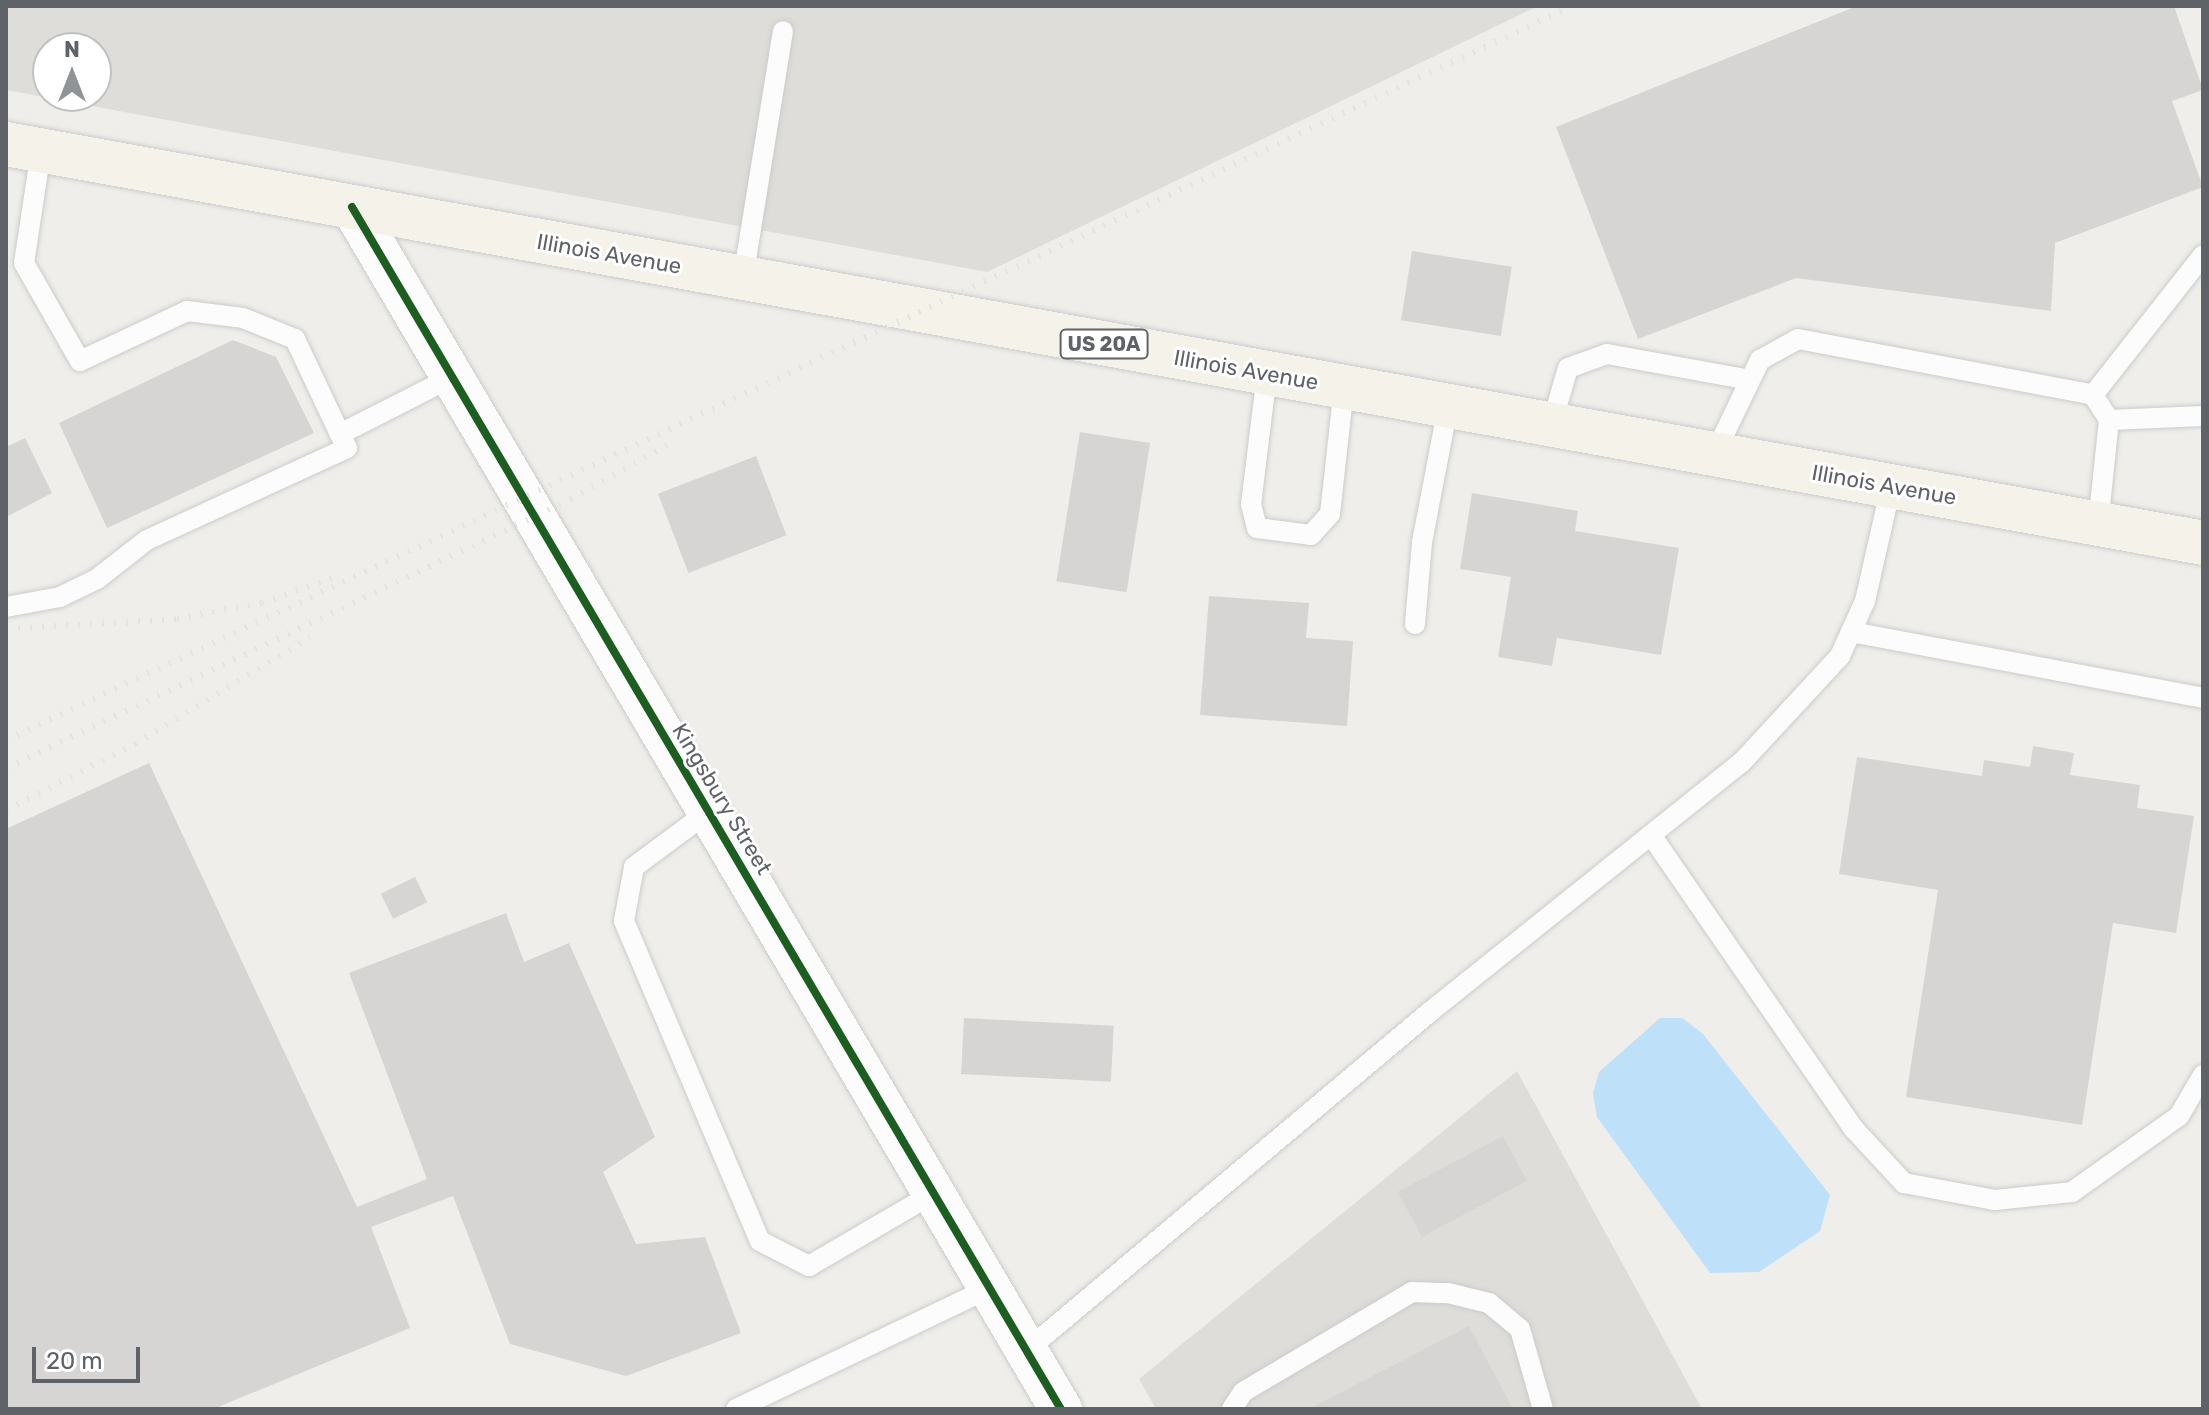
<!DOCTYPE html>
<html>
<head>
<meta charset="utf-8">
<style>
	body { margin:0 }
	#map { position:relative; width:2209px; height:1415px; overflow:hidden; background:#efeeea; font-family:Rubik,sans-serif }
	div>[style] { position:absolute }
	.industrial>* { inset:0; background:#dfddda }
	.water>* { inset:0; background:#bfe0f9 }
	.building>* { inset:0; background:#d6d5d3; transform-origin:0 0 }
	.roads { filter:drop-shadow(0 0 2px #cbcccc) drop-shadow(0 0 2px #cbcccc) }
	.lane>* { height:20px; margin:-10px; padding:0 10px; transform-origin:10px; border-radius:10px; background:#fdfcfc }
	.street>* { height:42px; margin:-21px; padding:0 21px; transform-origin:21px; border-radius:21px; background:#fdfcfc }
	.primary>* { height:44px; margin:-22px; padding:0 22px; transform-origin:22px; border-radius:22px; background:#f4f2e9 }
	.rail>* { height:6px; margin-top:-3px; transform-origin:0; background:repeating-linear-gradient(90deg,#e4e4e4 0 2px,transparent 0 12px) }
	.cycleway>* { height:8px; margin:-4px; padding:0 4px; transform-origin:4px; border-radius:4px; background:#1b5e20 }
	span { translate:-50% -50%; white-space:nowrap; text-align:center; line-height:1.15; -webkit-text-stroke:6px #fff; paint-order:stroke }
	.shield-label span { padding:2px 6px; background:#fff; border:2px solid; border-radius:6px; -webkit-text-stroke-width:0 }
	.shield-label { font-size:20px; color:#5f6368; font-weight:700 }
	.street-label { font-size:22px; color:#5f6368 }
	.frame { position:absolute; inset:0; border:8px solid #5f6368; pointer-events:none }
	.north { position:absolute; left:32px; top:32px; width:80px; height:80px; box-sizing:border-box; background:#fff; border:2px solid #bfc1c3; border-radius:50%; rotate:0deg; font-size:22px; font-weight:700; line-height:32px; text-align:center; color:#5f6368 }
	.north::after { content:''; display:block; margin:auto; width:28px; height:36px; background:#919496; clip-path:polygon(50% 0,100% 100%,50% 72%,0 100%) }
	.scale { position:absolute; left:32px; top:1347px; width:108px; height:36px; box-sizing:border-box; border:4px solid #5f6368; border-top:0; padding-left:10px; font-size:24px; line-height:28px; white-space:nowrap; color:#5f6368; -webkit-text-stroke:6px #fff; paint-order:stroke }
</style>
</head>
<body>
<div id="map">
	<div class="industrial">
		<i style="clip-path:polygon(evenodd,6px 6px,1538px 6px,987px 272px,6px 90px,6px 6px,48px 48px,96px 48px,96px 96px,48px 96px,48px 48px)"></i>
		<i style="clip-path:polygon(1517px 1071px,1702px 1409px,1156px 1409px,1139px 1379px)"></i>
	</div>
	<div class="water">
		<i style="clip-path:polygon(1660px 1018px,1682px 1018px,1703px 1034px,1830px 1195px,1820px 1231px,1759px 1272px,1710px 1273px,1597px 1117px,1593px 1093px,1599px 1072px)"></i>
	</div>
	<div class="building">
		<i style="clip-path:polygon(1857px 6px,2174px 6px,2203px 90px,2172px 101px,2203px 187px,2055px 243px,2051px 311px,1796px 278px,1638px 339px,1556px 127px)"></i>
		<i style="left:1412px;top:251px;width:101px;height:70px;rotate:9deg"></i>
		<i style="clip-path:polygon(233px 340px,276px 357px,314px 433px,107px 528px,59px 423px)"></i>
		<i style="left:1080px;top:432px;width:71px;height:151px;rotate:9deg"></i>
		<i style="clip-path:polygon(25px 438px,52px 493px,6px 517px,6px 447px)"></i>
		<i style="left:756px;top:456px;width:85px;height:105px;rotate:69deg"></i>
		<i style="clip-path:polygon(1472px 493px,1578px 511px,1575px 531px,1679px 548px,1661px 655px,1557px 638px,1552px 666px,1498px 657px,1511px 577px,1460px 569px)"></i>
		<i style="clip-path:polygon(1209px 596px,1309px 603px,1306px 638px,1353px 641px,1347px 726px,1200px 715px)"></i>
		<i style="clip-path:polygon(2033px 746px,2074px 753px,2070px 775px,2140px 785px,2137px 808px,2194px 816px,2176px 933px,2113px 923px,2082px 1125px,1906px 1097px,1938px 890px,1839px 874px,1857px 757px,1982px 776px,1984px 760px,2030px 767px)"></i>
		<i style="clip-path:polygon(149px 763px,357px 1207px,427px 1179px,349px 973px,506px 913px,524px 962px,569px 943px,655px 1137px,603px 1172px,636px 1244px,705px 1237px,741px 1333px,626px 1376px,510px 1344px,453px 1196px,371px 1227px,410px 1328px,213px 1409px,6px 1409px,6px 829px)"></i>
		<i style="left:415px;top:877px;width:28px;height:38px;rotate:64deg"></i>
		<i style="left:964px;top:1018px;width:150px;height:56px;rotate:3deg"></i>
		<i style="left:1503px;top:1136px;width:51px;height:119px;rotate:62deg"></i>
		<i style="clip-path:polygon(1469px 1326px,1513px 1409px,1309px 1409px)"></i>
	</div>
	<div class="roads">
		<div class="lane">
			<i style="left:41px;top:151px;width:113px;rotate:98.6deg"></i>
			<i style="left:24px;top:263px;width:113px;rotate:60.3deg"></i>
			<i style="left:80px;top:361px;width:118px;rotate:-25deg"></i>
			<i style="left:187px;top:311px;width:56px;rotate:7.1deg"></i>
			<i style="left:243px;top:318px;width:56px;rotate:22deg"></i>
			<i style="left:295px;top:339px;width:105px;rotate:64.7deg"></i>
			<i style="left:340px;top:434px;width:126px;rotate:-27deg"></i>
			<i style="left:743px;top:278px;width:250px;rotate:-80.8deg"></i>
			<i style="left:1267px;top:374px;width:131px;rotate:97deg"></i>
			<i style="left:1251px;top:504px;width:25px;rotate:76deg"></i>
			<i style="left:1257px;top:528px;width:54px;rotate:7.4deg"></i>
			<i style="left:1311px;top:535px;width:28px;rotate:-48deg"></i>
			<i style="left:1330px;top:514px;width:127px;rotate:-83.7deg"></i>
			<i style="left:2093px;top:395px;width:178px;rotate:-51.8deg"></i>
			<i style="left:2109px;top:420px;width:94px;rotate:-2.4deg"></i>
			<i style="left:1551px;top:426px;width:60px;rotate:-73.7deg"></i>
			<i style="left:1568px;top:368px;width:41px;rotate:-19.7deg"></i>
			<i style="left:1607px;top:354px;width:145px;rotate:10.3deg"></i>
			<i style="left:1714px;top:455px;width:106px;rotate:-64.2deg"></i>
			<i style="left:1760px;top:360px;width:43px;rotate:-28.9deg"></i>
			<i style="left:1798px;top:339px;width:300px;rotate:10.7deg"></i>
			<i style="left:2093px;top:395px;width:30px;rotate:57deg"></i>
			<i style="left:2109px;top:420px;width:105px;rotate:96deg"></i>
			<i style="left:6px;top:607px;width:55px;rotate:-10.5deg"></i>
			<i style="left:60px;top:597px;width:41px;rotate:-25.9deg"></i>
			<i style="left:97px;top:579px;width:63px;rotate:-38deg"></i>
			<i style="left:147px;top:540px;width:220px;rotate:-24.7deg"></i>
			<i style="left:347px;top:448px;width:16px;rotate:-117deg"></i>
			<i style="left:1415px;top:624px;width:82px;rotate:-85.1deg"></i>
			<i style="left:1422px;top:542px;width:137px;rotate:-79.1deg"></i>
			<i style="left:1851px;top:632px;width:358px;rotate:10.6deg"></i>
			<i style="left:708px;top:812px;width:92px;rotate:143.4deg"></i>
			<i style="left:634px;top:867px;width:55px;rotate:100.5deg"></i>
			<i style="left:624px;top:921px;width:348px;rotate:67deg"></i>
			<i style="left:760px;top:1241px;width:55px;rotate:27deg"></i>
			<i style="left:809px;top:1266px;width:145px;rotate:-30.3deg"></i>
			<i style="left:1651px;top:835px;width:356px;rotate:55.4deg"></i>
			<i style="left:1853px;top:1128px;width:75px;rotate:47.2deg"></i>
			<i style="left:1904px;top:1183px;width:93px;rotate:10.6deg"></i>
			<i style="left:1995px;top:1200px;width:77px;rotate:-5.9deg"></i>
			<i style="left:2072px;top:1192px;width:131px;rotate:-35.4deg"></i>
			<i style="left:2179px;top:1116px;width:48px;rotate:-59.7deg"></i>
			<i style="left:1027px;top:1350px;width:527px;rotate:-40deg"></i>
			<i style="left:1431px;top:1011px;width:397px;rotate:-38.7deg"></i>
			<i style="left:1741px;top:763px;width:146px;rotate:-47.2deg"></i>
			<i style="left:1840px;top:656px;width:60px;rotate:-65.6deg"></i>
			<i style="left:1865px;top:601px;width:117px;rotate:-77.2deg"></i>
			<i style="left:736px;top:1409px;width:281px;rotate:-25.5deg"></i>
			<i style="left:1232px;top:1409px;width:20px;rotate:-57deg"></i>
			<i style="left:1243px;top:1392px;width:196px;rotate:-30.6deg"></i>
			<i style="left:1412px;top:1292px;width:36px;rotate:2deg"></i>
			<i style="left:1448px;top:1293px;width:42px;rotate:13.7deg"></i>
			<i style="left:1489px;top:1303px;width:40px;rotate:40deg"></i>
			<i style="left:1520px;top:1329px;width:83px;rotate:74deg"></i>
		</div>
		<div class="street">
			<i style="left:352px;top:207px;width:1396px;rotate:59.47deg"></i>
		</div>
		<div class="primary">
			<i style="left:6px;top:144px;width:2233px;rotate:10.29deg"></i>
		</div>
	</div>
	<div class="rail">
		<i style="left:6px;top:629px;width:171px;rotate:-3.3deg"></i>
		<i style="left:177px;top:619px;width:86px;rotate:-10.7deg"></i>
		<i style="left:262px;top:603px;width:81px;rotate:-19.6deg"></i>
		<i style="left:6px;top:740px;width:1729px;rotate:-25.11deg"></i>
		<i style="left:6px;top:768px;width:626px;rotate:-25.46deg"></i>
		<i style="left:571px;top:499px;width:120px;rotate:-29.3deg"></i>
		<i style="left:6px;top:810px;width:145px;rotate:-27.1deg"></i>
		<i style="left:135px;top:744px;width:205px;rotate:-31.4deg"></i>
	</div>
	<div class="cycleway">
		<i style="left:352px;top:207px;width:1396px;rotate:59.47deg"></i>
	</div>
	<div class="shield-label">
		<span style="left:1104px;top:344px">US 20A</span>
	</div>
	<div class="street-label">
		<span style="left:609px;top:254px;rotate:10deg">Illinois Avenue</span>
		<span style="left:1246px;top:370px;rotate:10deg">Illinois Avenue</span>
		<span style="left:1884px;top:485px;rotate:10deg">Illinois Avenue</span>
		<span style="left:722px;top:799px;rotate:59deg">Kingsbury Street</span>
	</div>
	<div class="frame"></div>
	<div class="north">N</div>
	<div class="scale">20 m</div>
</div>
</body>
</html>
